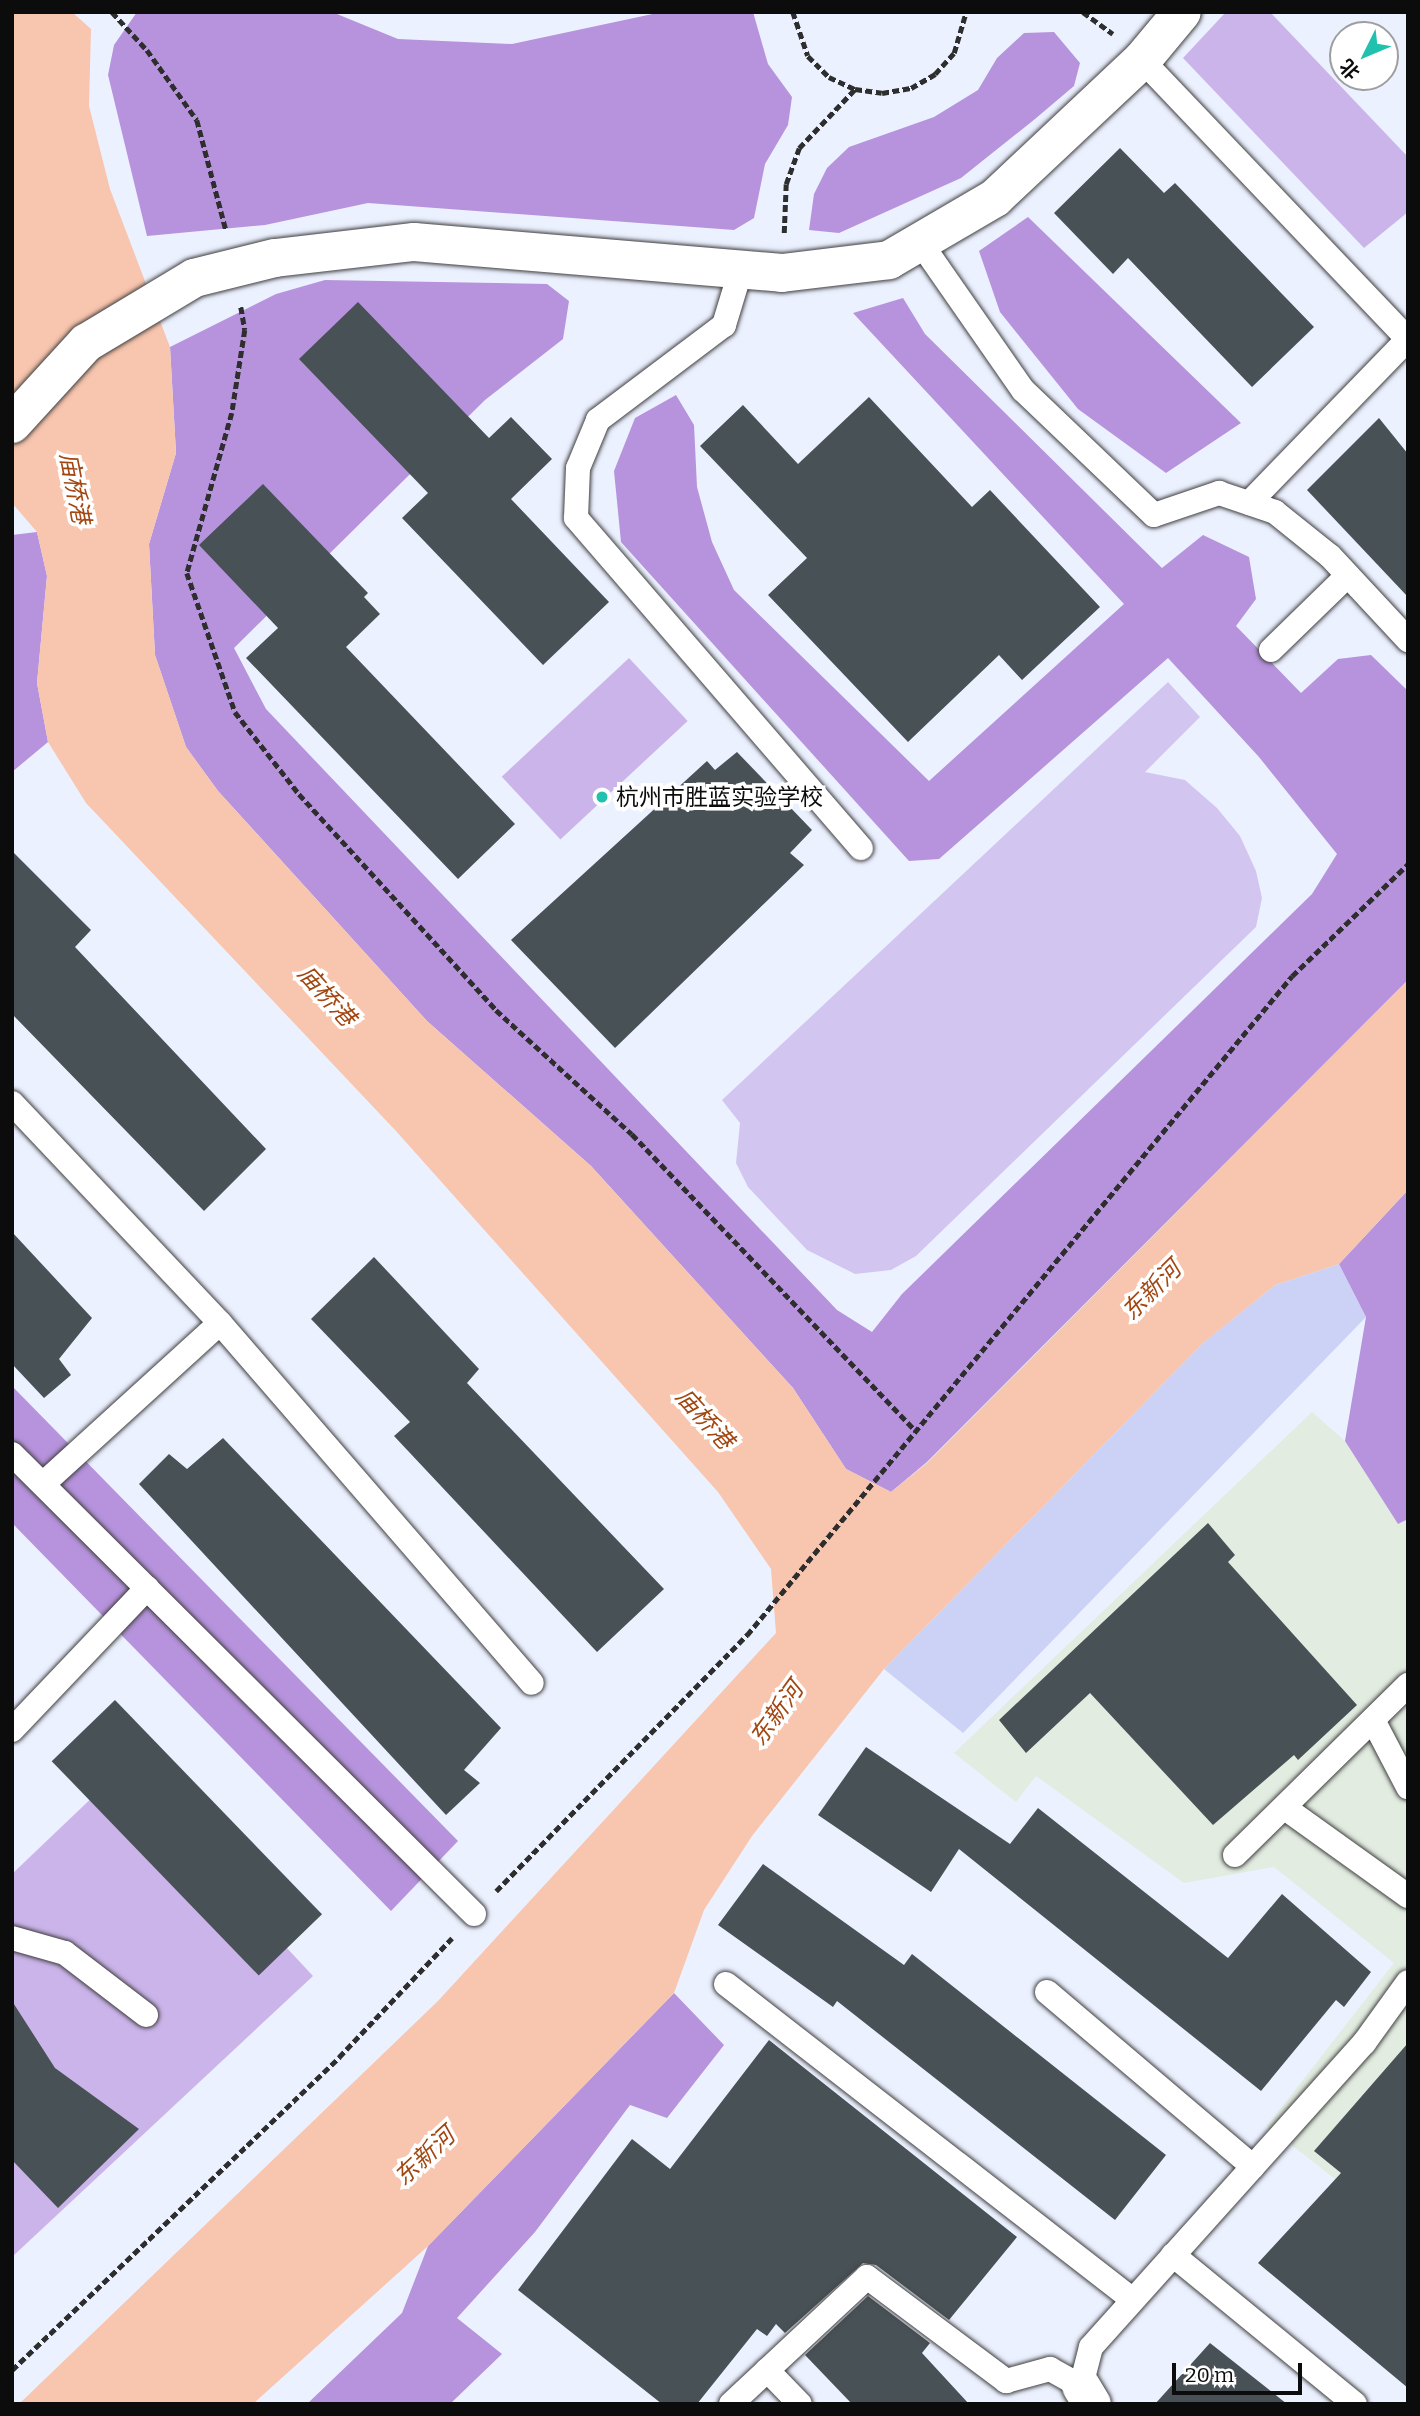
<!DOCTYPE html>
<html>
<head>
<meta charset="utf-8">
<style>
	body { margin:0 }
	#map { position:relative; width:1420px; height:2416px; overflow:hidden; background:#ecf1ff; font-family:Bitter,"Noto Sans SC",serif }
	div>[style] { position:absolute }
	.industrial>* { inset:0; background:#e2ece0 }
	.farmland>* { inset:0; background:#cbd2f6 }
	.green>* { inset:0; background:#cbb4ea; transform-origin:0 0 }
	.forest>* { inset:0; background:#b693dc }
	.pitch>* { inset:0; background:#d2c6f1 }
	.water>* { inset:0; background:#f8c5ae }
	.building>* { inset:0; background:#485155; transform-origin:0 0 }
	.path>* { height:4.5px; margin-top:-2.25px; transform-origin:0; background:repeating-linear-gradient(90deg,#2e2e2e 0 7px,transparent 0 10.5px) }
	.roads { filter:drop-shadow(0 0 2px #3f3f3f) drop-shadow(0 0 2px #3f3f3f) }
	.lane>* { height:24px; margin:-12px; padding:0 12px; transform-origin:12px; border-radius:12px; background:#fff }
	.street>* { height:38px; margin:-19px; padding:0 19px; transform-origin:19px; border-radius:19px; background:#fff }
	.dots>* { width:19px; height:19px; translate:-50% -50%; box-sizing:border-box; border:4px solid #fff; border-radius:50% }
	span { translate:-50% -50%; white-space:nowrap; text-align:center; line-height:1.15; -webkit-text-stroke:7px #fff; paint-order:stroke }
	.poi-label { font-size:23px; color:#0c0c0c }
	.left { translate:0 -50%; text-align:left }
	.water-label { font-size:24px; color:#a24711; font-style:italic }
	.frame { position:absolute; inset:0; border:14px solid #0c0c0c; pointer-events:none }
	.north { position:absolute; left:1329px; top:21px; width:70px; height:70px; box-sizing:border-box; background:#fff; border:2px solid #9e9e9e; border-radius:50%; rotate:227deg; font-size:19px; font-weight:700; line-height:28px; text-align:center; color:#0c0c0c }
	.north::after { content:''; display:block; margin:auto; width:24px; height:32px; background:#20c1ae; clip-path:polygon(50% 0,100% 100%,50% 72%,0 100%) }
	.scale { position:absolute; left:1172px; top:2363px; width:130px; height:32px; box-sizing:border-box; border:4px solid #0c0c0c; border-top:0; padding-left:9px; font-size:21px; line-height:24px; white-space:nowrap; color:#0c0c0c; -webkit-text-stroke:5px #fff; paint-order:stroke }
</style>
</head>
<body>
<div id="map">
	<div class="industrial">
		<i style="clip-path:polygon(1312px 1412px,1345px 1441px,1398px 1523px,1408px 1519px,1408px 2236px,1267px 2126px,1394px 1963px,1274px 1867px,1184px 1883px,1036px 1776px,1016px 1802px,954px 1753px)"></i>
	</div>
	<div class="farmland">
		<i style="clip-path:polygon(1339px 1264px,1366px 1317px,963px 1733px,884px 1669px,1204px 1342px,1275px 1285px)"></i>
	</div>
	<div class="green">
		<i style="clip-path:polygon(1226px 12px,1270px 12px,1408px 157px,1408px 212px,1364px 248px,1183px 58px)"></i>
		<i style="left:629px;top:658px;width:86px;height:174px;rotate:47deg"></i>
		<i style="clip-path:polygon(121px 1770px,313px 1976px,12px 2257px,12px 1874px)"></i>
	</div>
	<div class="forest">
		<i style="clip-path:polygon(137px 12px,332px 12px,398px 39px,512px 44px,662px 12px,753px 12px,768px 64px,792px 97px,788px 125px,765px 164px,754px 218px,734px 230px,368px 203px,265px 225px,147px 236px,108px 75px,114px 45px)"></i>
		<i style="clip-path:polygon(1054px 32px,1080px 63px,1074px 86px,1035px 119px,961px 178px,839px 233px,809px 230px,814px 194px,827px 168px,849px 147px,934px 117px,978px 90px,997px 58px,1024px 33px)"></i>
		<i style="clip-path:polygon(1028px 217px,1241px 423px,1166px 473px,1078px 409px,1000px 312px,979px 251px)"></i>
		<i style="clip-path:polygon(325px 280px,547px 284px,569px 301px,563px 339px,485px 400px,234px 648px,266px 709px,837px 1310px,872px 1332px,902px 1294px,1312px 894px,1337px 854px,1259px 757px,1168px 658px,939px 859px,909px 861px,621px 542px,614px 471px,635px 418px,676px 395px,694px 425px,697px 487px,712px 542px,734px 590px,929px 781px,1124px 604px,853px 313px,903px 298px,925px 334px,1162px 568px,1203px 535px,1249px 557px,1256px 599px,1236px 626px,1301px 693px,1338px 659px,1371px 655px,1408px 691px,1408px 980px,927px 1462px,891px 1492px,846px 1469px,793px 1388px,591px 1166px,427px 1021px,218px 791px,186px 747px,155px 655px,149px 544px,176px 453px,170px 347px,276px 294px)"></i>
		<i style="clip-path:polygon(37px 532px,47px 576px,37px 683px,48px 742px,12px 772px,12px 535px)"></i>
		<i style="clip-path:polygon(1408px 1190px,1408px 1519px,1398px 1524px,1345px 1441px,1366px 1317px,1339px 1264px)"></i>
		<i style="clip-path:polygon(12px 1386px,458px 1841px,391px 1911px,12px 1523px)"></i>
		<i style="clip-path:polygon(674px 1993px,724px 2045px,667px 2118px,630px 2105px,535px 2232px,457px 2318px,502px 2354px,450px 2404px,307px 2404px,402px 2313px,428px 2246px)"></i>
	</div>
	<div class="pitch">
		<i style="clip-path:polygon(1168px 682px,1200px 717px,1145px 772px,1185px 780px,1217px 808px,1240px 836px,1256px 871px,1262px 898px,1256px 927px,916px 1256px,891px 1270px,855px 1274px,807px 1250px,748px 1187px,736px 1163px,740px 1123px,722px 1100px)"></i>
	</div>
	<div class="water">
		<i style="clip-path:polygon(12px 12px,72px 12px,91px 29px,89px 106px,110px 189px,170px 347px,176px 453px,149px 544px,155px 655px,186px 747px,218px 791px,427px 1021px,591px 1166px,793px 1388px,846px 1469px,891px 1492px,927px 1463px,1408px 980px,1408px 1190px,1339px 1264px,1275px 1285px,1203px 1343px,884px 1669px,752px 1836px,704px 1910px,674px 1993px,428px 2246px,253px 2404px,19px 2404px,438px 2001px,776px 1633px,771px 1569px,718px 1492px,396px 1131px,86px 803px,48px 742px,37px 683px,47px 576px,37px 532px,12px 503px)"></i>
	</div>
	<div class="building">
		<i style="clip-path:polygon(1120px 148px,1164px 193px,1175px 183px,1314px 327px,1252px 387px,1128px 258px,1113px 274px,1054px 213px)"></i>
		<i style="clip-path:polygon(358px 302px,489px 438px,511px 417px,552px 459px,511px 499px,609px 602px,543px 665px,402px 518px,428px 493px,299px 359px)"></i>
		<i style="clip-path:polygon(869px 397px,972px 507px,990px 490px,1100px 607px,1022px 680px,999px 655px,908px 742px,768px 595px,807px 558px,700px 446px,743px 405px,798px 464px)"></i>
		<i style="clip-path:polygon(1379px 418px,1408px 454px,1408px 597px,1307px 490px)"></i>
		<i style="clip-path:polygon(263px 484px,368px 593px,364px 597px,380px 614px,346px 647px,515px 824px,458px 879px,246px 658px,278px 628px,199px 545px)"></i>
		<i style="clip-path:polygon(737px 752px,812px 830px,790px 853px,804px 865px,615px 1048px,511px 940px,707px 761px,715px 770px)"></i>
		<i style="clip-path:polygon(12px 851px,91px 930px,75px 947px,266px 1149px,204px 1211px,12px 1014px)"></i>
		<i style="clip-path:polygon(12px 1232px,92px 1318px,59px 1359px,71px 1375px,44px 1398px,12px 1364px)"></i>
		<i style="clip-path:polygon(374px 1257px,479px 1369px,467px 1383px,664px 1589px,597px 1652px,394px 1436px,410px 1422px,311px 1319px)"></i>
		<i style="clip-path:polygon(223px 1438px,501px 1728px,464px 1770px,480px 1783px,446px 1815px,139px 1484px,169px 1454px,187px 1469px)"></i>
		<i style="clip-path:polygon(1208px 1523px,1235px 1555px,1228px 1562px,1357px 1705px,1298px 1760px,1294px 1755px,1213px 1825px,1090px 1693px,1026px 1753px,999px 1720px)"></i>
		<i style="left:115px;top:1700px;width:298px;height:88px;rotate:46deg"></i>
		<i style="clip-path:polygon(866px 1747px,1010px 1844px,1038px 1808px,1228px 1958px,1282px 1894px,1371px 1972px,1344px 2007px,1336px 2000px,1261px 2091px,959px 1849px,931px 1892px,818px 1815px)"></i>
		<i style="clip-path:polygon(763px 1864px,904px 1965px,912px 1954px,1166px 2155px,1115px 2220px,837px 2001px,833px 2007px,718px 1925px)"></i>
		<i style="clip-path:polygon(12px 2001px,55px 2068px,139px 2129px,58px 2208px,12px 2160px)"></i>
		<i style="clip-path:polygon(769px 2040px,1017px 2237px,949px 2320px,876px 2265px,863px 2263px,785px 2333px,776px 2324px,767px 2336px,757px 2329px,697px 2404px,662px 2404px,518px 2290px,632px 2139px,670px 2169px)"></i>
		<i style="clip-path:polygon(1408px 2043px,1408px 2388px,1258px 2263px,1341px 2173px,1314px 2151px)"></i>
		<i style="clip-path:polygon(868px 2296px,930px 2343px,922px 2353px,969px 2404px,852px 2404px,805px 2355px)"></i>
		<i style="clip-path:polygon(1210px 2343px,1287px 2404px,1155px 2404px)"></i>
	</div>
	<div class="path">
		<i style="left:112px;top:12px;width:52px;rotate:47.4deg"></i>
		<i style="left:147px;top:50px;width:86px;rotate:54.5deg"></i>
		<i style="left:197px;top:120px;width:114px;rotate:75.2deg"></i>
		<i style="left:793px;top:12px;width:46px;rotate:71.2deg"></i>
		<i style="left:808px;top:56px;width:30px;rotate:45deg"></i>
		<i style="left:829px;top:77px;width:29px;rotate:25deg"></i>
		<i style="left:855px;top:89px;width:27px;rotate:8deg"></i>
		<i style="left:882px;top:93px;width:29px;rotate:-10deg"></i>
		<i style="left:911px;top:88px;width:28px;rotate:-30deg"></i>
		<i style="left:935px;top:74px;width:28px;rotate:-48deg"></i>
		<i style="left:954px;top:53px;width:43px;rotate:-73.7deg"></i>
		<i style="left:1083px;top:12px;width:37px;rotate:36deg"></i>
		<i style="left:784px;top:233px;width:49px;rotate:-87.7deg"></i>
		<i style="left:786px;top:184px;width:38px;rotate:-70deg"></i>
		<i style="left:799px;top:148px;width:81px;rotate:-46.5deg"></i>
		<i style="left:241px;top:307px;width:23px;rotate:80deg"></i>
		<i style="left:245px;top:330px;width:84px;rotate:98.9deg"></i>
		<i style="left:232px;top:413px;width:166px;rotate:105.7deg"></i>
		<i style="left:187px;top:573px;width:147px;rotate:70.9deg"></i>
		<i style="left:235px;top:712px;width:104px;rotate:52deg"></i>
		<i style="left:299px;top:794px;width:292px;rotate:47.6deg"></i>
		<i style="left:496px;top:1010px;width:184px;rotate:42.4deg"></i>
		<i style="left:632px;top:1134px;width:411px;rotate:46.3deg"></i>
		<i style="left:496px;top:1891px;width:359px;rotate:-45.6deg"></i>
		<i style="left:747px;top:1635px;width:855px;rotate:-50.41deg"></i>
		<i style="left:1292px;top:976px;width:161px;rotate:-44deg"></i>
		<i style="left:12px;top:2370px;width:453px;rotate:-43.7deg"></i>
		<i style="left:339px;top:2057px;width:164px;rotate:-46.5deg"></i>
	</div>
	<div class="roads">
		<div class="lane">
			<i style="left:1142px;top:60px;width:385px;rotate:46.4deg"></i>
			<i style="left:1408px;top:339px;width:228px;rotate:134.1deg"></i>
			<i style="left:920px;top:242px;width:180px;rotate:55.2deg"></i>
			<i style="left:1023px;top:390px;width:181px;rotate:43.7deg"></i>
			<i style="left:1154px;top:515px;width:69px;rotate:-18.7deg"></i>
			<i style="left:1219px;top:493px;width:59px;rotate:18.7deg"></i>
			<i style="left:1275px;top:512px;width:70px;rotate:38.7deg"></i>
			<i style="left:1330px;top:556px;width:115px;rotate:47.1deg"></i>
			<i style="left:741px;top:269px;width:59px;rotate:106.9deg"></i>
			<i style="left:724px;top:325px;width:158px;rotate:143deg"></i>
			<i style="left:598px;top:420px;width:52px;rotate:112.6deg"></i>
			<i style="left:578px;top:468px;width:50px;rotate:92.3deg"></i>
			<i style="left:576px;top:518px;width:436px;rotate:49.2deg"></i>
			<i style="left:1271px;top:650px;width:107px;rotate:-44.2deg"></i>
			<i style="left:12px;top:1103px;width:303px;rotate:46.6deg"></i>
			<i style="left:220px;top:1323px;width:476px;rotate:49.1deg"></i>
			<i style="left:12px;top:1454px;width:652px;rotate:44.88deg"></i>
			<i style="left:43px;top:1484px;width:239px;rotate:-42.3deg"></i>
			<i style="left:1373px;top:1720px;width:76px;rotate:62.4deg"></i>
			<i style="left:12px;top:1730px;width:196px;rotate:-46.4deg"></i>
			<i style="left:1285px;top:1808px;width:151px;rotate:35.6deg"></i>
			<i style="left:1235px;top:1855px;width:243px;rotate:-44.5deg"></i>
			<i style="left:12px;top:1938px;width:55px;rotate:15.8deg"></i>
			<i style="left:65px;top:1953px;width:102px;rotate:37.4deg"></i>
			<i style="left:726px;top:1984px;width:515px;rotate:37.83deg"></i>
			<i style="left:1047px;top:1992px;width:270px;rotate:40.3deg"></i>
			<i style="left:1173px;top:2255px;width:235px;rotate:39.3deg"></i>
			<i style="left:767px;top:2370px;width:47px;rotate:45.9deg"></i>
			<i style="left:731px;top:2404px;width:186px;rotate:-43deg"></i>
			<i style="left:867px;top:2277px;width:174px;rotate:36.8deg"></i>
			<i style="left:1006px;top:2381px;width:46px;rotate:-15.3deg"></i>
			<i style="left:1050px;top:2369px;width:35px;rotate:29deg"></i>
			<i style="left:1081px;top:2386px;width:40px;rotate:-75.6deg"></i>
			<i style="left:1091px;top:2347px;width:409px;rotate:-48.1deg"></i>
			<i style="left:1364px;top:2043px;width:75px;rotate:-54.2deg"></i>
		</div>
		<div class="street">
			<i style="left:12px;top:424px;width:110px;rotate:-47.6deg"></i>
			<i style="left:86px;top:343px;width:126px;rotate:-31deg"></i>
			<i style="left:194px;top:278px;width:83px;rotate:-13.9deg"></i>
			<i style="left:275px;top:258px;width:140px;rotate:-6.6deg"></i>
			<i style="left:414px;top:242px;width:369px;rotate:4.8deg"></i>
			<i style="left:782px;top:273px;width:108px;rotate:-6.9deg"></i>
			<i style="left:889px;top:260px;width:123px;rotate:-30.3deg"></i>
			<i style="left:995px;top:198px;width:202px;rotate:-43.2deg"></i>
			<i style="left:1142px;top:60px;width:62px;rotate:-50.2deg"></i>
			<i style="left:1081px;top:2386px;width:21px;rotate:59deg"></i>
		</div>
	</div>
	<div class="dots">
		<i style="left:602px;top:797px;background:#20c1ae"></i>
	</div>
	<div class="poi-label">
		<span class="left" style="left:616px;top:797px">杭州市胜蓝实验学校</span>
	</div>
	<div class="water-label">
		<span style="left:74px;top:488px;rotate:79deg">庙桥港</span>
		<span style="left:326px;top:996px;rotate:48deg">庙桥港</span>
		<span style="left:1152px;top:1291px;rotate:-45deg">东新河</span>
		<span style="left:704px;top:1419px;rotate:48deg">庙桥港</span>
		<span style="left:777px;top:1714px;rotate:-54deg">东新河</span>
		<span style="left:425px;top:2157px;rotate:-43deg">东新河</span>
	</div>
	<div class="frame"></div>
	<div class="north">北</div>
	<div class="scale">20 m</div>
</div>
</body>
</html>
